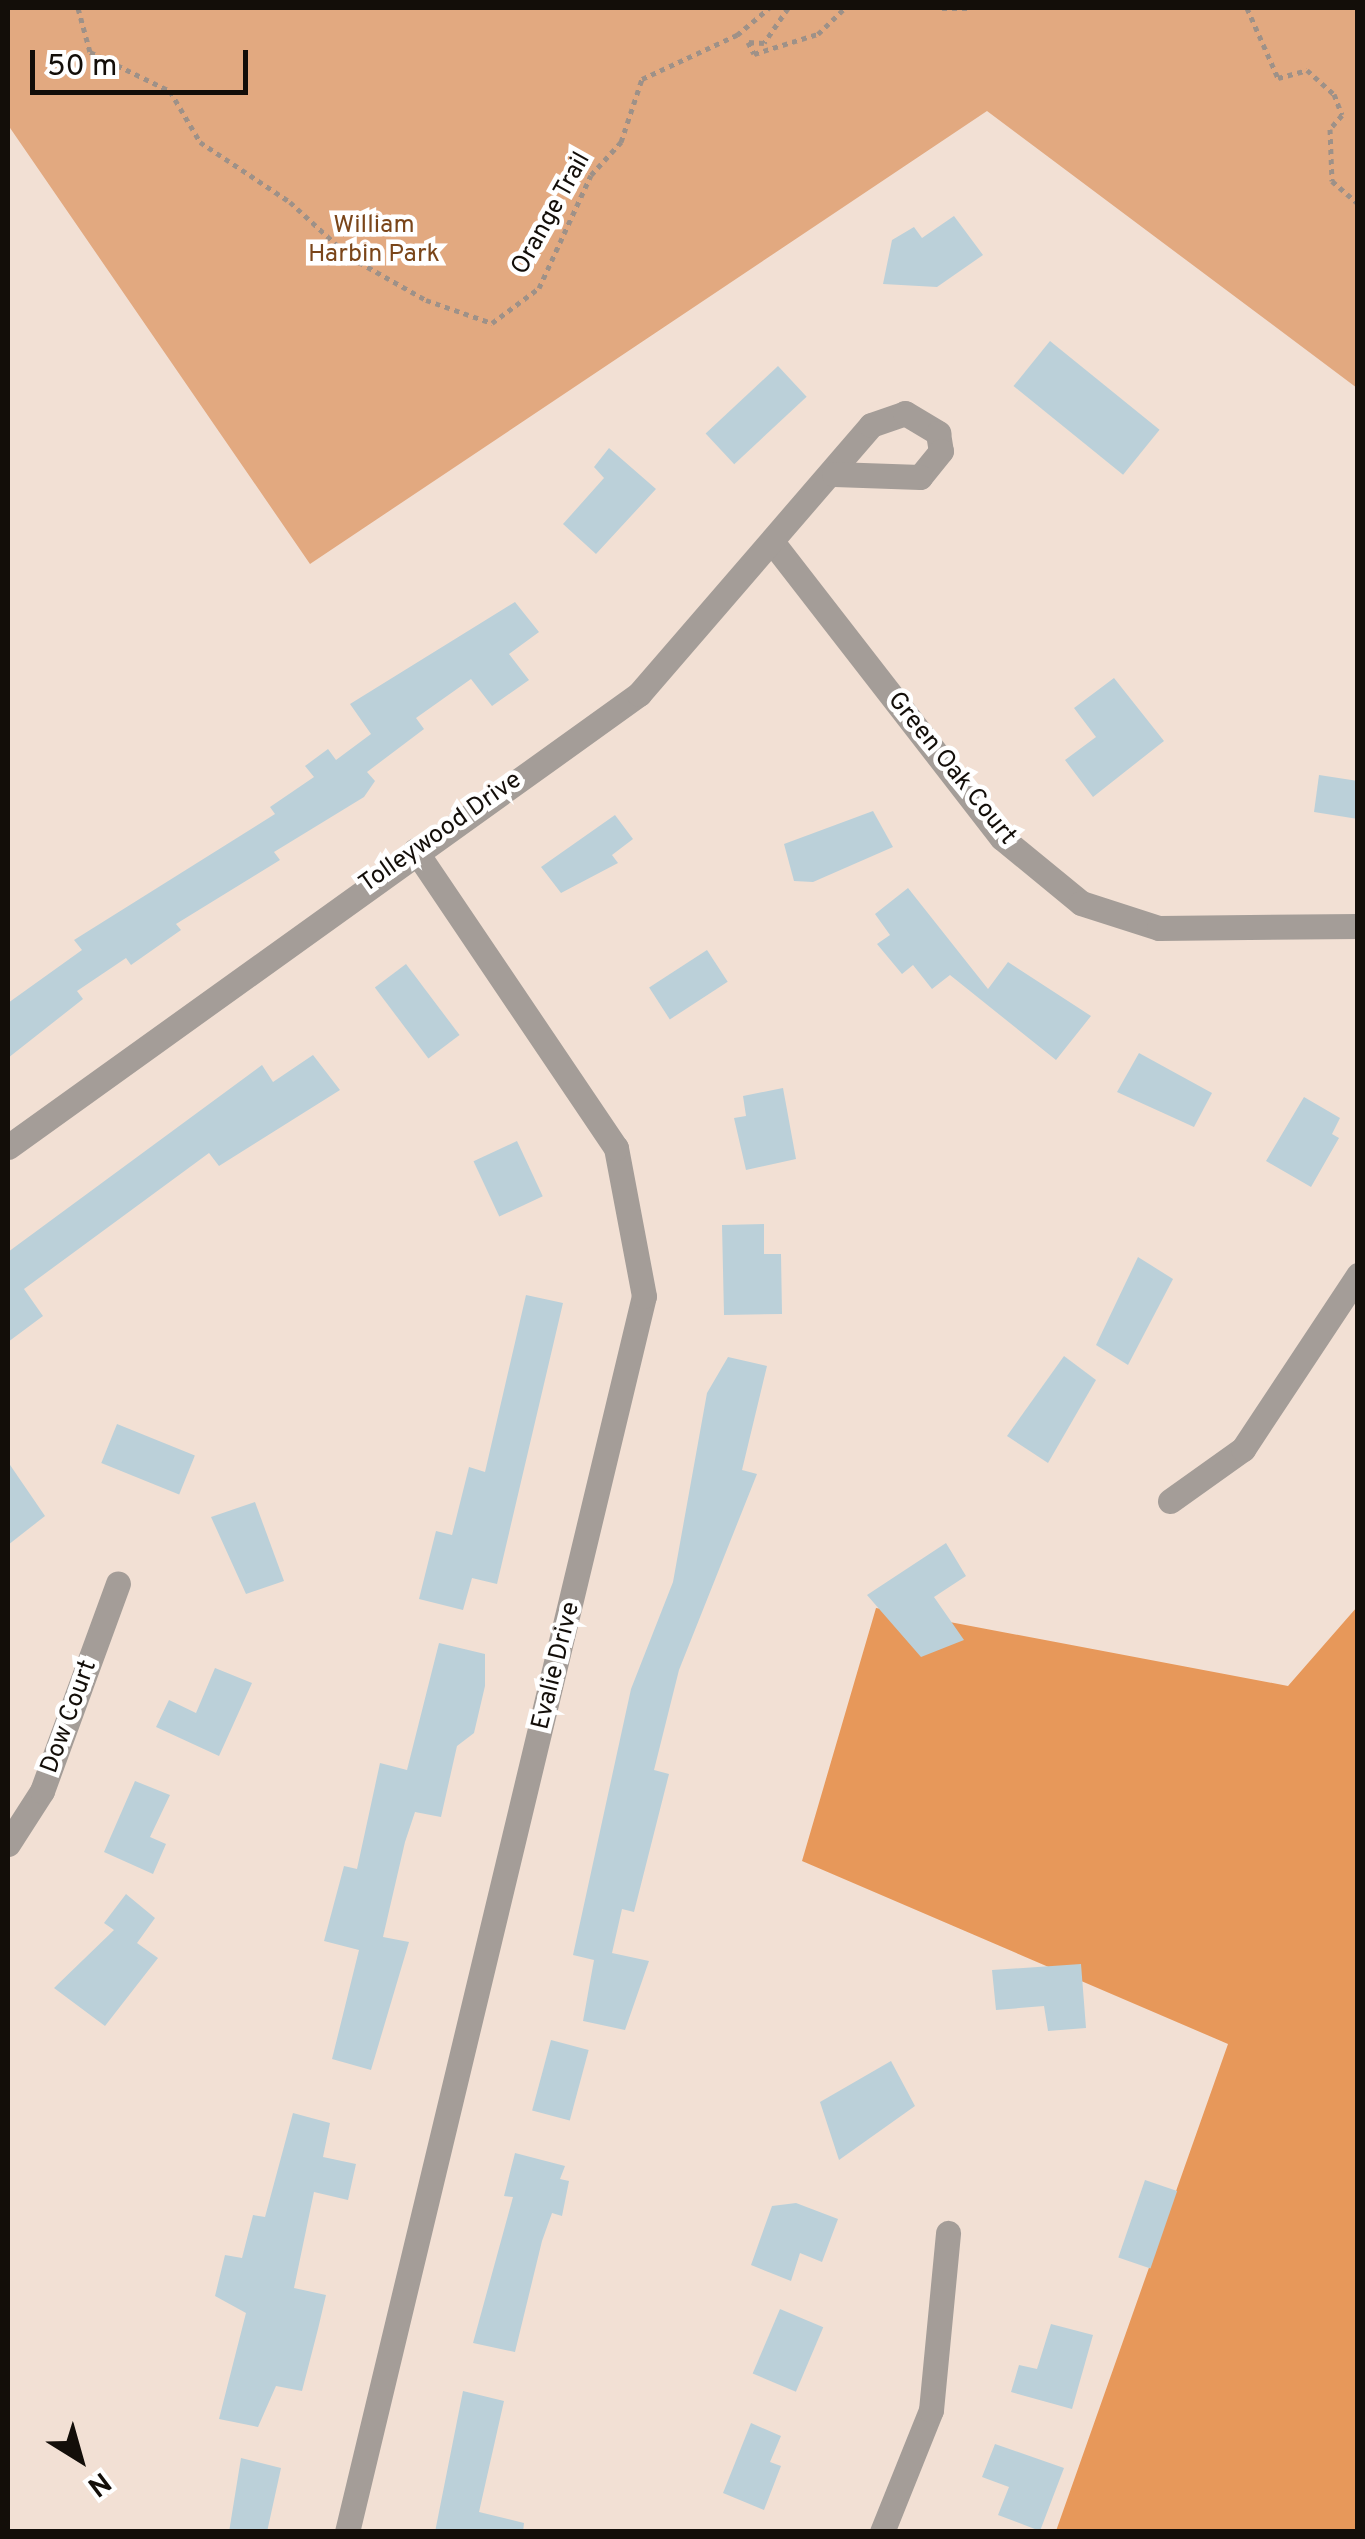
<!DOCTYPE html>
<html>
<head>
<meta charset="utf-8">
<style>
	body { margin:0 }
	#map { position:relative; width:1365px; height:2539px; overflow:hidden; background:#f2e0d4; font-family:Overpass,sans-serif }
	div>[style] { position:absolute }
	.green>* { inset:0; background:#e2a980 }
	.forest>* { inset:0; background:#e7985a }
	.building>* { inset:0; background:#bbd0d9; transform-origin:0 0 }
	.path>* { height:5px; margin-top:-2.5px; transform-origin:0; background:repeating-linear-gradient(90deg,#9e9188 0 5px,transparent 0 10px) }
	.minor>* { height:25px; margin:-12.5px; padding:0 12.5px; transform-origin:12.5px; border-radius:12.5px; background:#a49d98 }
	span { translate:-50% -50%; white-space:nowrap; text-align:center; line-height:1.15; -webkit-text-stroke:9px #fff; paint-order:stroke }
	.street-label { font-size:25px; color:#130e09 }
	.park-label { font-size:25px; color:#7a4519 }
	.frame { position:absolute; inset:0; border:10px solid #130e09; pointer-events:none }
	.north { position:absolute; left:30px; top:2409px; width:100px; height:100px; -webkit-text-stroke:8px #fff; paint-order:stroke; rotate:143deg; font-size:28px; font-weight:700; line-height:40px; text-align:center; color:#130e09 }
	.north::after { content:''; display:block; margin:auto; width:35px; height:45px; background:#130e09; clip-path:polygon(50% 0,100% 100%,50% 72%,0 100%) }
	.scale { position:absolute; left:30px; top:50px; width:218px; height:45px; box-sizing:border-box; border:5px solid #130e09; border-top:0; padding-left:12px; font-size:30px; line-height:35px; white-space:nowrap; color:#130e09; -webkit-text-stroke:8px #fff; paint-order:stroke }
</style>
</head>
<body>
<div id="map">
	<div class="green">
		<i style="clip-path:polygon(8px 8px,1357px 8px,1357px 388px,987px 111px,310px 564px,8px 125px)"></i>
	</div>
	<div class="forest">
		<i style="clip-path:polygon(1357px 1607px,1357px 2531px,1056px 2531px,1228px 2044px,802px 1861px,876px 1608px,1288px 1686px)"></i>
	</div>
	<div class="building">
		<i style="clip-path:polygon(954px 216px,983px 255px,937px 287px,883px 284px,892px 240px,914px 227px,922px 238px)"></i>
		<i style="left:1050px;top:341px;width:141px;height:58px;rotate:39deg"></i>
		<i style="left:778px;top:366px;width:42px;height:99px;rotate:47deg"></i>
		<i style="clip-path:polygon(609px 448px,656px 489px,596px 554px,563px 524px,604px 478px,594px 467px)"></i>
		<i style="clip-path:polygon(515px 602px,539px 632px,509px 654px,529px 680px,492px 706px,471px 679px,416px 718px,424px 729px,367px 772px,375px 781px,364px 797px,274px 852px,280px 860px,176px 924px,181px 930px,131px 965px,126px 958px,77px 991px,83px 999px,8px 1058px,8px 1003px,82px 950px,74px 940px,275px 814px,270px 807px,314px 777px,305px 766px,328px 749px,336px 760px,371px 734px,350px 704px)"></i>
		<i style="clip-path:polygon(1114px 678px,1164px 741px,1093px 797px,1065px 760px,1096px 737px,1074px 708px)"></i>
		<i style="clip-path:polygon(1319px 775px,1358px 781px,1358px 819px,1314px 812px)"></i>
		<i style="clip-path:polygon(873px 811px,893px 847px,813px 882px,794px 881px,784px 844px)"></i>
		<i style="clip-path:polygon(615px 815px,633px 839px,612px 855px,618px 863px,561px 893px,541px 867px)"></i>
		<i style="clip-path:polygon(908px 888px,988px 989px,1008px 962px,1091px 1016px,1056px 1060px,950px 975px,932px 989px,913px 965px,902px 974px,877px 944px,890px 935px,875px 914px)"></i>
		<i style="left:707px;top:950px;width:38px;height:69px;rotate:57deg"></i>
		<i style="left:406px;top:964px;width:89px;height:39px;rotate:53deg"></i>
		<i style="clip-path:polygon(1139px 1053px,1212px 1093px,1194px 1127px,1117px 1092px)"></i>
		<i style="clip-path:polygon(313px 1055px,340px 1090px,219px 1166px,209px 1153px,24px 1289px,43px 1316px,8px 1342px,8px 1252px,262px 1065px,273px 1082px)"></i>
		<i style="clip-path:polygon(783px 1088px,796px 1159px,746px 1170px,734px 1118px,746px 1116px,743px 1096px)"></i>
		<i style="clip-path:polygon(1304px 1097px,1340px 1118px,1332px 1134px,1339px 1138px,1311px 1187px,1266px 1161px)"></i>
		<i style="left:517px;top:1141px;width:61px;height:48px;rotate:65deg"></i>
		<i style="clip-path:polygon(764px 1224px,764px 1254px,781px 1254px,782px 1314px,724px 1315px,722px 1225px)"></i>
		<i style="clip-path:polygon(1138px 1257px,1173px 1279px,1128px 1365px,1096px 1345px)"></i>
		<i style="clip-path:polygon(526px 1295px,563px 1303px,497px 1584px,472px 1578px,463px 1610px,419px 1599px,436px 1531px,452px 1535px,469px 1467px,485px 1472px)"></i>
		<i style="clip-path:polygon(1064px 1356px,1096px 1380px,1048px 1463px,1007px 1436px)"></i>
		<i style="clip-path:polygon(728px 1357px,767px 1366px,742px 1470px,757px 1474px,679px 1670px,654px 1770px,669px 1774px,634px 1912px,622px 1909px,612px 1953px,649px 1961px,625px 2030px,583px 2021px,594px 1960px,573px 1955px,631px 1689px,673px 1582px,707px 1393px)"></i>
		<i style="left:117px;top:1424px;width:84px;height:42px;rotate:22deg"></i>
		<i style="clip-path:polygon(8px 1462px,45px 1516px,8px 1545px)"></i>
		<i style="clip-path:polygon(255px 1502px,284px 1581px,246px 1594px,211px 1517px)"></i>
		<i style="clip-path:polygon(946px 1543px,966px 1576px,934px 1597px,964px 1640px,921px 1657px,867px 1595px)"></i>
		<i style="clip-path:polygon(439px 1643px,485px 1654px,485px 1686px,474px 1733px,457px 1746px,441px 1817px,415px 1812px,405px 1842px,383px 1937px,409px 1942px,371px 2070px,332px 2059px,359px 1950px,324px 1941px,344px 1866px,357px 1869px,380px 1763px,407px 1770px)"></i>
		<i style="clip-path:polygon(215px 1668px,252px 1683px,219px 1756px,156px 1727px,169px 1700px,196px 1713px)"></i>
		<i style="clip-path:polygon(135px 1781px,170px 1795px,150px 1837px,166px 1844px,153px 1874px,104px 1852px)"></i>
		<i style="clip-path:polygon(126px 1894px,155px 1918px,137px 1943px,158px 1958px,105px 2026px,54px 1988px,114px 1930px,104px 1923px)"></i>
		<i style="clip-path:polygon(1081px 1964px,1086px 2028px,1048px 2031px,1044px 2006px,996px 2010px,992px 1970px)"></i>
		<i style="left:551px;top:2040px;width:39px;height:73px;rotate:15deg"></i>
		<i style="clip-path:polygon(891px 2061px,915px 2106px,839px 2160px,820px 2102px)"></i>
		<i style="clip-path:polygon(293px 2113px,330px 2123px,323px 2157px,356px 2164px,348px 2200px,314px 2192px,294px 2288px,326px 2295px,318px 2329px,302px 2391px,276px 2386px,258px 2427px,219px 2419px,246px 2313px,215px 2296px,225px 2255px,242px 2258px,253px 2215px,265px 2217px)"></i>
		<i style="clip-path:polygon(515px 2153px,565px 2166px,560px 2179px,569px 2181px,562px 2216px,552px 2213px,542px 2241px,515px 2352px,473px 2343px,513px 2197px,504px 2196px)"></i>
		<i style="left:1145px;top:2180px;width:34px;height:82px;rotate:19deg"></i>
		<i style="clip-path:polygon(796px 2203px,838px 2219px,822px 2262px,800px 2253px,791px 2281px,751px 2265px,772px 2206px)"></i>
		<i style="left:780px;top:2309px;width:47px;height:70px;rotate:23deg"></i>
		<i style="clip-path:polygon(1051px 2324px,1093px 2335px,1072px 2409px,1011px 2392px,1019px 2365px,1037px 2369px)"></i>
		<i style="clip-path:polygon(463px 2391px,504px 2401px,479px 2512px,524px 2523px,523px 2532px,435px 2532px)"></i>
		<i style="clip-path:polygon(751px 2423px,781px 2436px,770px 2462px,781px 2466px,764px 2510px,723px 2493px)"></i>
		<i style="clip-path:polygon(995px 2444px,1064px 2468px,1040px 2531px,998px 2515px,1009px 2487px,982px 2477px)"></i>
		<i style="clip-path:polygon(241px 2458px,281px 2468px,267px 2532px,229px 2532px)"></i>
	</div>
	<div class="path">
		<i style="left:78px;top:8px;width:46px;rotate:74.7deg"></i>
		<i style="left:90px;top:52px;width:89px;rotate:26deg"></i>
		<i style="left:170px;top:91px;width:59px;rotate:59.5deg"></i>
		<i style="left:200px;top:142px;width:108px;rotate:33.7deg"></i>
		<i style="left:290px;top:202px;width:81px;rotate:42.5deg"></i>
		<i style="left:350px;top:257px;width:87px;rotate:29.5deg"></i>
		<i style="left:426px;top:300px;width:70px;rotate:19.2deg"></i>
		<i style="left:492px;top:323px;width:59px;rotate:-36.7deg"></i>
		<i style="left:539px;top:288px;width:124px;rotate:-65.3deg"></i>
		<i style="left:591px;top:175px;width:45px;rotate:-47.7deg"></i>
		<i style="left:621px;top:142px;width:66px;rotate:-71.6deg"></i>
		<i style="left:642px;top:79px;width:105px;rotate:-24.9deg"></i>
		<i style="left:737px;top:35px;width:42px;rotate:-40.2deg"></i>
		<i style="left:788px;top:8px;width:42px;rotate:124.4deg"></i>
		<i style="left:764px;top:43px;width:16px;rotate:-176deg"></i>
		<i style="left:748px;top:42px;width:13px;rotate:63deg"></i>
		<i style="left:754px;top:54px;width:67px;rotate:-17.4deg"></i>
		<i style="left:818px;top:34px;width:37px;rotate:-44deg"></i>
		<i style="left:942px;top:8px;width:30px"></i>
		<i style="left:1247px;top:8px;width:77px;rotate:66.1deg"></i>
		<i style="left:1278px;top:78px;width:30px;rotate:-15deg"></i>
		<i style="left:1307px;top:70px;width:36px;rotate:42deg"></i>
		<i style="left:1334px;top:94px;width:22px;rotate:69deg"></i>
		<i style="left:1342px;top:115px;width:18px;rotate:131deg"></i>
		<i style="left:1330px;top:129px;width:52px;rotate:87.8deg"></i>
		<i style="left:1332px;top:181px;width:35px;rotate:41deg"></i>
	</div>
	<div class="minor">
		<i style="left:773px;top:543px;width:373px;rotate:52.2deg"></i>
		<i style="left:1002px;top:838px;width:102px;rotate:39.4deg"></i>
		<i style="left:1081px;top:903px;width:82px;rotate:17.8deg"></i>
		<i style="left:1159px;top:928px;width:199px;rotate:-0.6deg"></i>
		<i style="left:8px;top:1147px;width:777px;rotate:-35.67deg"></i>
		<i style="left:639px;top:694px;width:355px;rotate:-49.2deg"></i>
		<i style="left:871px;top:425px;width:36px;rotate:-19deg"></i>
		<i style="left:905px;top:413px;width:39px;rotate:31deg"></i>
		<i style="left:938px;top:433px;width:18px;rotate:81deg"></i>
		<i style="left:941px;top:451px;width:33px;rotate:129deg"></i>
		<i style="left:920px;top:477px;width:86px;rotate:-178deg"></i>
		<i style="left:1170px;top:1501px;width:90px;rotate:-35.5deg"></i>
		<i style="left:1243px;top:1449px;width:209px;rotate:-56.5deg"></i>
		<i style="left:8px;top:1844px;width:63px;rotate:-57.3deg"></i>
		<i style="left:42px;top:1791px;width:221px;rotate:-69.9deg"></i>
		<i style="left:347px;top:2532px;width:1271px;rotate:-76.49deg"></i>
		<i style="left:644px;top:1296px;width:151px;rotate:-100.7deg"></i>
		<i style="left:616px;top:1148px;width:359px;rotate:-124deg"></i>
		<i style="left:882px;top:2532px;width:131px;rotate:-68.1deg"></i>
		<i style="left:931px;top:2410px;width:178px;rotate:-84.5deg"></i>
	</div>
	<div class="street-label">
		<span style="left:552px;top:214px;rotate:-61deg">Orange Trail</span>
		<span style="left:951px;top:769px;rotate:51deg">Green Oak Court</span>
		<span style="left:441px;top:833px;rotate:-35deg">Tolleywood Drive</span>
		<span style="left:557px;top:1666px;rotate:-76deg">Evalie Drive</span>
		<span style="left:70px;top:1717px;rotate:-70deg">Dow Court</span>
	</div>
	<div class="park-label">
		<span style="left:374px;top:241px">William<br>Harbin Park</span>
	</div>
	<div class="frame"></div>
	<div class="north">N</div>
	<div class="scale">50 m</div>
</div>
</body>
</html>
